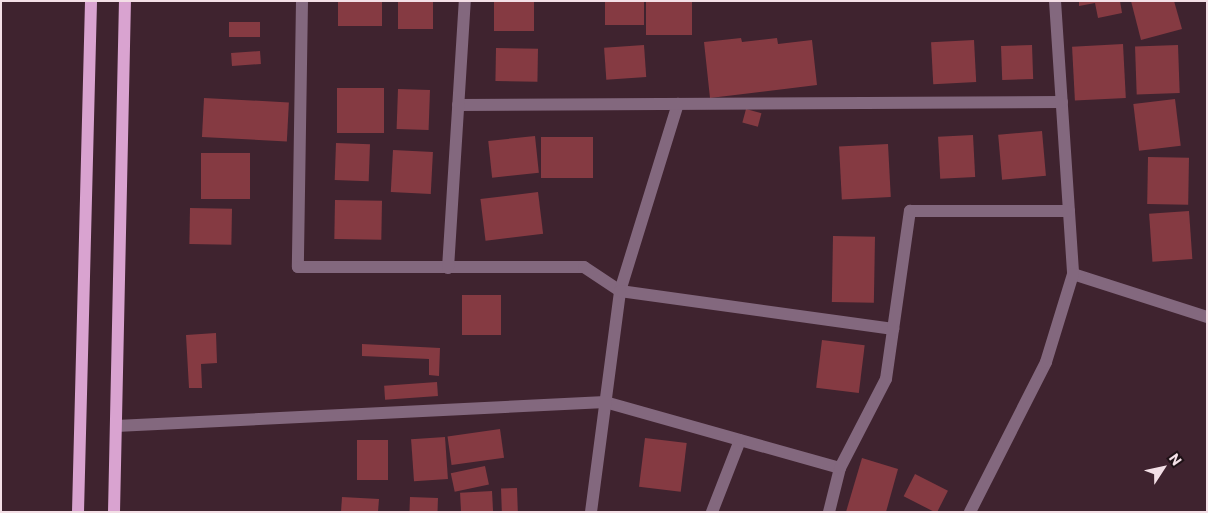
<!DOCTYPE html>
<html>
<head>
<meta charset="utf-8">
<style>
	body { margin:0 }
	#map { position:relative; width:1208px; height:513px; overflow:hidden; background:#3f232f; font-family:Commissioner,sans-serif }
	div>[style] { position:absolute }
	.building>* { inset:0; background:#853a42; transform-origin:0 0 }
	.minor>* { height:12px; margin:-6px; padding:0 6px; transform-origin:6px; border-radius:6px; background:#83687e }
	.major>* { height:12px; margin:-6px; padding:0 6px; transform-origin:6px; border-radius:6px; background:#d9a3d0 }
	span { translate:-50% -50%; white-space:nowrap; text-align:center; line-height:1.15; -webkit-text-stroke:4.5px #1e1116; paint-order:stroke }
	.frame { position:absolute; inset:0; border:2px solid #f3dfe6; pointer-events:none }
	.north { position:absolute; left:1138px; top:443px; width:50px; height:50px; -webkit-text-stroke:4px #1e1116; paint-order:stroke; rotate:55deg; font-size:14px; font-weight:700; line-height:20px; text-align:center; color:#f3dfe6 }
	.north::after { content:''; display:block; margin:auto; width:18px; height:22px; background:#f3dfe6; clip-path:polygon(50% 0,100% 100%,50% 72%,0 100%) }
</style>
</head>
<body>
<div id="map">
	<div class="building">
		<i style="left:338px;top:1px;width:44px;height:25px"></i>
		<i style="left:398px;top:1px;width:35px;height:28px"></i>
		<i style="left:494px;top:1px;width:40px;height:30px"></i>
		<i style="left:605px;top:1px;width:39px;height:24px"></i>
		<i style="left:646px;top:1px;width:46px;height:34px"></i>
		<i style="clip-path:polygon(1079px 1px,1120px 1px,1122px 13px,1098px 18px,1095px 3px,1079px 6px)"></i>
		<i style="clip-path:polygon(1131px 1px,1174px 1px,1182px 29px,1141px 40px)"></i>
		<i style="left:260px;top:22px;width:15px;height:31px;rotate:90deg"></i>
		<i style="clip-path:polygon(741px 38px,742px 42px,777px 38px,778px 44px,812px 40px,817px 85px,710px 98px,704px 42px)"></i>
		<i style="left:974px;top:40px;width:42px;height:43px;rotate:87deg"></i>
		<i style="left:1123px;top:44px;width:54px;height:51px;rotate:87deg"></i>
		<i style="left:644px;top:45px;width:32px;height:40px;rotate:86deg"></i>
		<i style="left:1032px;top:45px;width:34px;height:31px;rotate:88deg"></i>
		<i style="left:1178px;top:45px;width:48px;height:43px;rotate:88deg"></i>
		<i style="left:496px;top:48px;width:42px;height:33px;rotate:1deg"></i>
		<i style="left:260px;top:51px;width:13px;height:29px;rotate:86deg"></i>
		<i style="left:337px;top:88px;width:47px;height:45px"></i>
		<i style="left:398px;top:89px;width:32px;height:40px;rotate:2deg"></i>
		<i style="left:204px;top:98px;width:85px;height:39px;rotate:3deg"></i>
		<i style="left:1175px;top:99px;width:47px;height:42px;rotate:83deg"></i>
		<i style="left:746px;top:109px;width:16px;height:14px;rotate:15deg"></i>
		<i style="left:1042px;top:131px;width:45px;height:44px;rotate:85deg"></i>
		<i style="left:973px;top:135px;width:42px;height:35px;rotate:87deg"></i>
		<i style="left:535px;top:136px;width:37px;height:47px;rotate:84deg"></i>
		<i style="left:541px;top:137px;width:52px;height:41px"></i>
		<i style="left:336px;top:143px;width:34px;height:37px;rotate:2deg"></i>
		<i style="left:888px;top:144px;width:53px;height:49px;rotate:87deg"></i>
		<i style="left:393px;top:150px;width:40px;height:42px;rotate:3deg"></i>
		<i style="left:201px;top:153px;width:49px;height:46px"></i>
		<i style="left:1148px;top:157px;width:41px;height:47px;rotate:1deg"></i>
		<i style="left:538px;top:192px;width:42px;height:58px;rotate:83deg"></i>
		<i style="left:335px;top:200px;width:47px;height:39px;rotate:1deg"></i>
		<i style="left:190px;top:208px;width:42px;height:36px;rotate:1deg"></i>
		<i style="left:1189px;top:211px;width:48px;height:40px;rotate:86deg"></i>
		<i style="left:833px;top:236px;width:42px;height:66px;rotate:1deg"></i>
		<i style="left:501px;top:295px;width:40px;height:39px;rotate:90deg"></i>
		<i style="clip-path:polygon(216px 333px,217px 363px,201px 364px,202px 388px,189px 388px,186px 335px)"></i>
		<i style="left:822px;top:340px;width:43px;height:48px;rotate:7deg"></i>
		<i style="clip-path:polygon(362px 344px,440px 348px,439px 376px,429px 375px,429px 359px,362px 356px)"></i>
		<i style="left:437px;top:382px;width:14px;height:53px;rotate:86deg"></i>
		<i style="left:500px;top:429px;width:29px;height:53px;rotate:82deg"></i>
		<i style="left:445px;top:437px;width:42px;height:34px;rotate:86deg"></i>
		<i style="left:645px;top:438px;width:42px;height:49px;rotate:7deg"></i>
		<i style="left:357px;top:440px;width:31px;height:40px"></i>
		<i style="clip-path:polygon(862px 458px,898px 469px,886px 512px,846px 512px)"></i>
		<i style="left:485px;top:466px;width:19px;height:35px;rotate:78deg"></i>
		<i style="left:915px;top:474px;width:37px;height:25px;rotate:27deg"></i>
		<i style="left:517px;top:488px;width:24px;height:16px;rotate:88deg"></i>
		<i style="left:492px;top:491px;width:21px;height:32px;rotate:87deg"></i>
		<i style="clip-path:polygon(342px 497px,379px 499px,378px 512px,341px 512px)"></i>
		<i style="left:410px;top:497px;width:28px;height:15px;rotate:2deg"></i>
	</div>
	<div class="minor">
		<i style="left:302px;top:1px;width:266px;rotate:90.9deg"></i>
		<i style="left:298px;top:267px;width:286px"></i>
		<i style="left:584px;top:267px;width:43px;rotate:33.7deg"></i>
		<i style="left:620px;top:291px;width:196px;rotate:-72.8deg"></i>
		<i style="left:1055px;top:1px;width:274px;rotate:86.2deg"></i>
		<i style="left:1073px;top:274px;width:141px;rotate:17.8deg"></i>
		<i style="left:458px;top:105px;width:604px;rotate:-0.28deg"></i>
		<i style="left:448px;top:268px;width:268px;rotate:-86.4deg"></i>
		<i style="left:116px;top:426px;width:490px;rotate:-2.8deg"></i>
		<i style="left:605px;top:402px;width:244px;rotate:15.7deg"></i>
		<i style="left:591px;top:512px;width:223px;rotate:-82.5deg"></i>
		<i style="left:620px;top:291px;width:276px;rotate:7.9deg"></i>
		<i style="left:712px;top:512px;width:77px;rotate:-68.7deg"></i>
		<i style="left:829px;top:512px;width:45px;rotate:-76deg"></i>
		<i style="left:840px;top:468px;width:100px;rotate:-62.7deg"></i>
		<i style="left:886px;top:379px;width:170px;rotate:-81.9deg"></i>
		<i style="left:910px;top:211px;width:159px"></i>
		<i style="left:970px;top:512px;width:168px;rotate:-63.1deg"></i>
		<i style="left:1046px;top:362px;width:92px;rotate:-72.9deg"></i>
	</div>
	<div class="major">
		<i style="left:78px;top:512px;width:511px;rotate:-88.54deg"></i>
		<i style="left:114px;top:512px;width:511px;rotate:-88.77deg"></i>
	</div>
	<div class="frame"></div>
	<div class="north">N</div>
</div>
</body>
</html>
